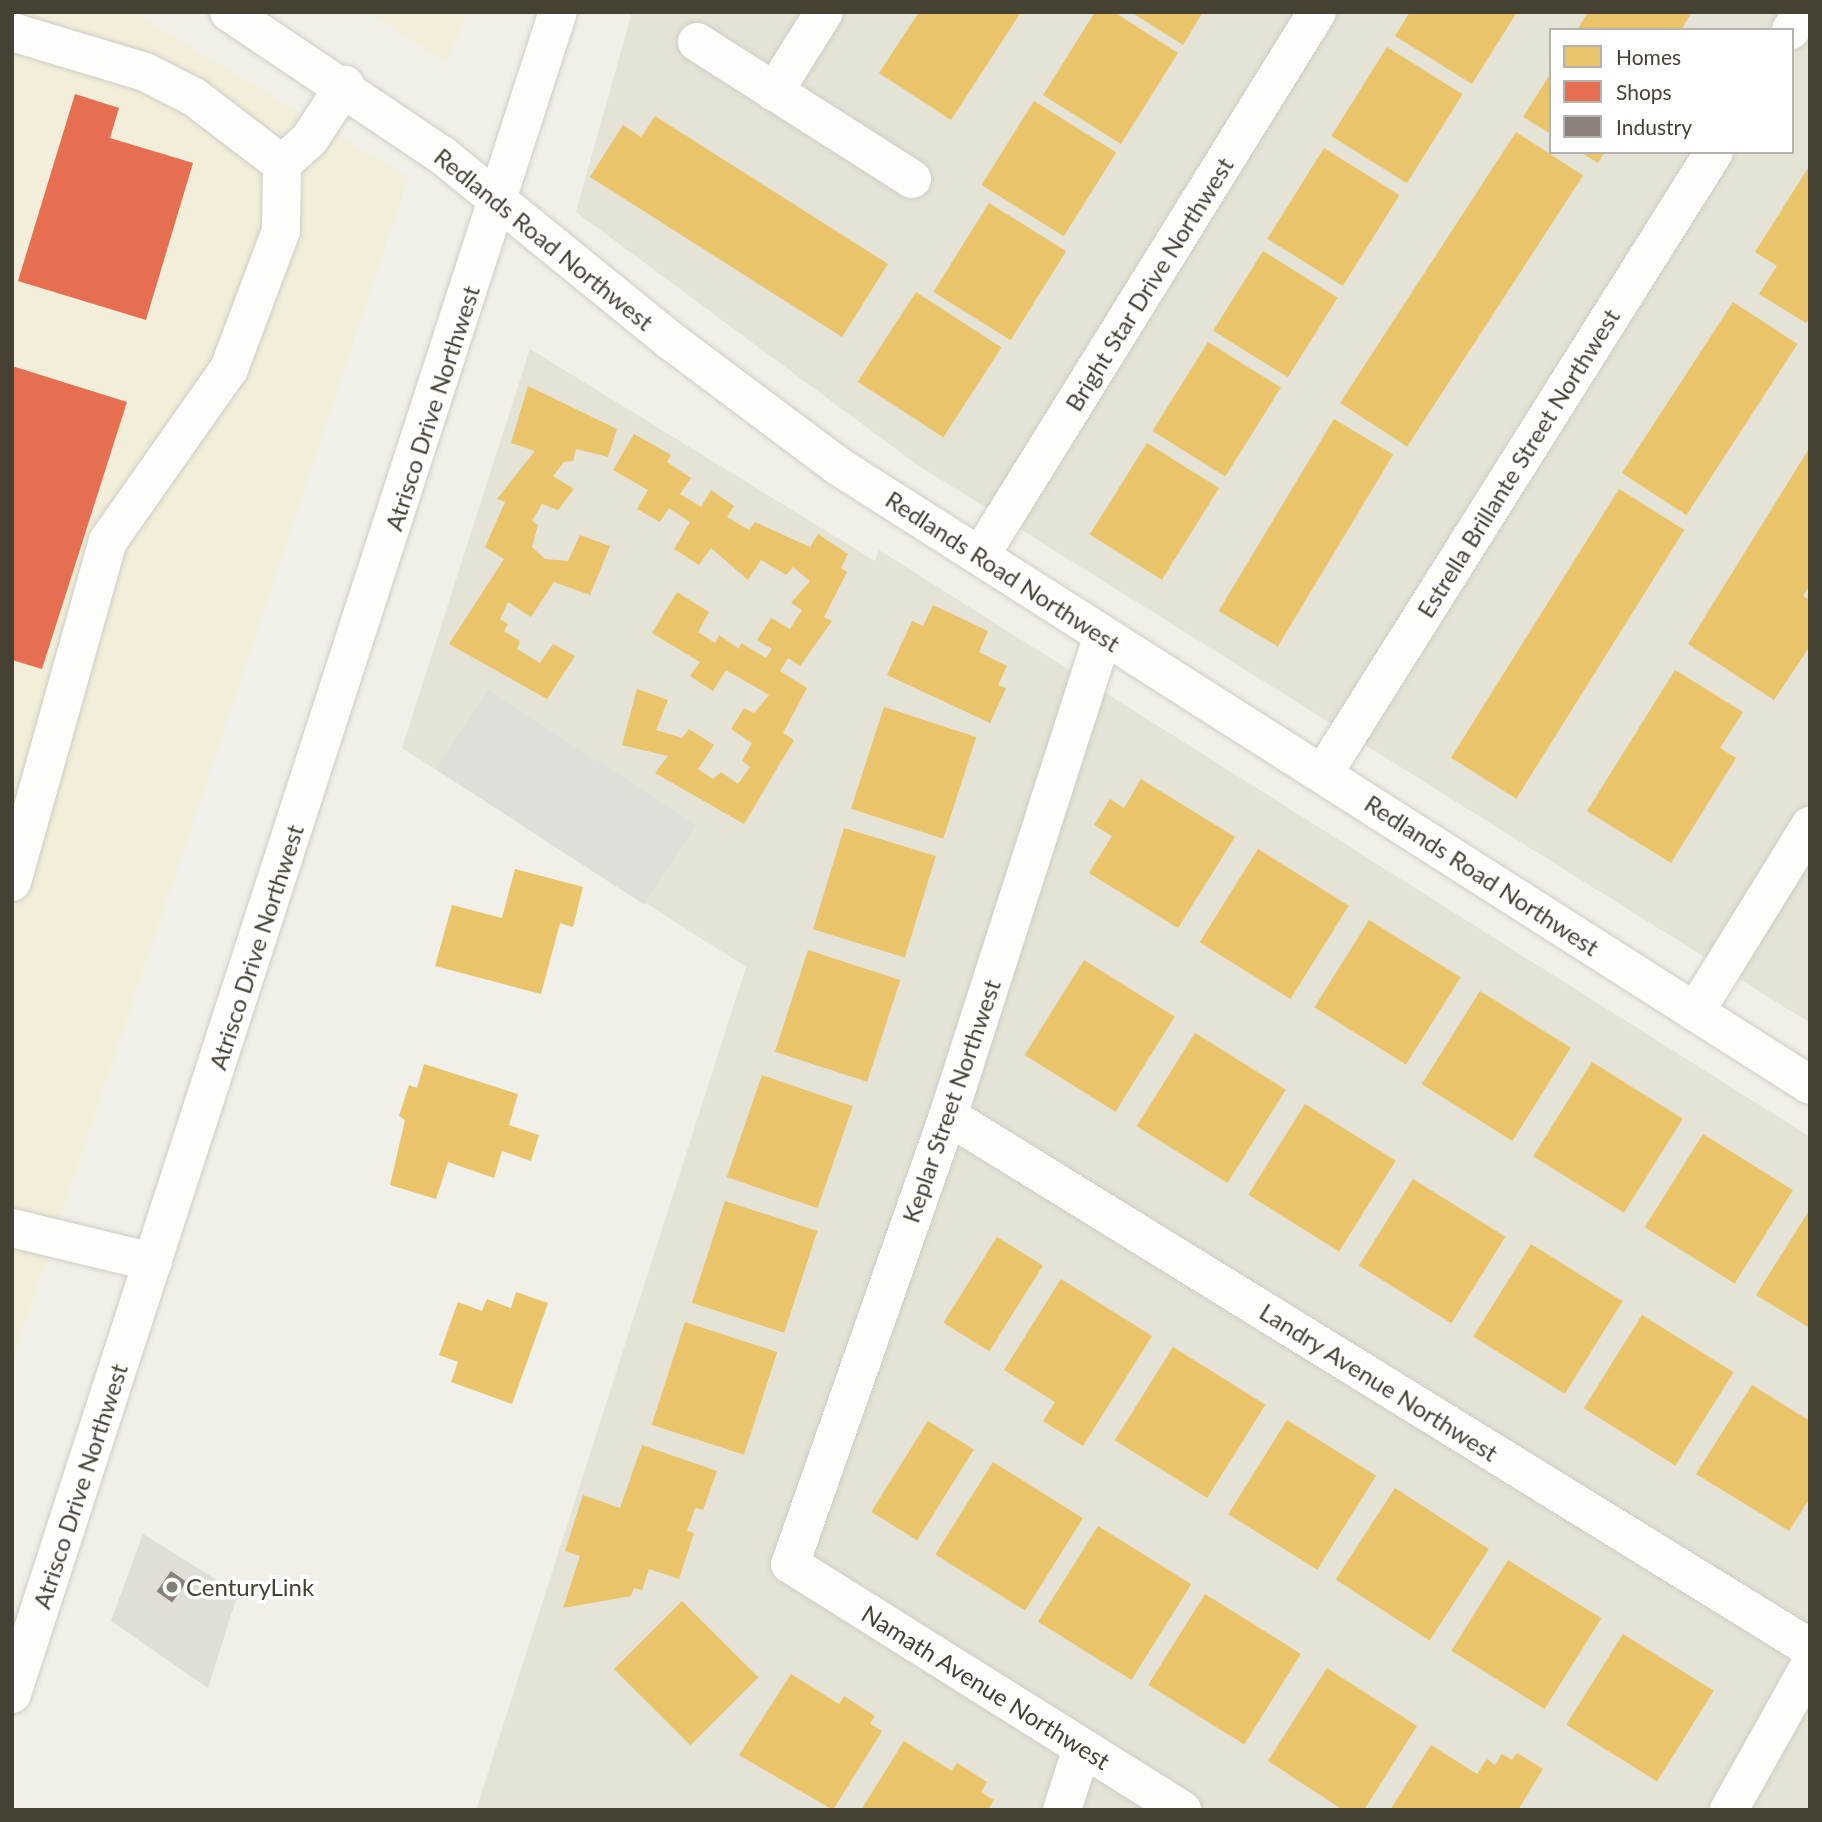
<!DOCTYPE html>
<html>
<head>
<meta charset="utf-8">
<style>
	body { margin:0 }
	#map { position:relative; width:1822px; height:1822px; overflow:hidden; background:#f0efe8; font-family:Lato,sans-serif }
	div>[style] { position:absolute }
	.residential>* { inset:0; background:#e4e3d5 }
	.commercial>* { inset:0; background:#f3eed9 }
	.industrial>* { inset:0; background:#e0ded6 }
	.parking>* { inset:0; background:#dfded8; transform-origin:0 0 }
	.homes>* { inset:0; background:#e9c46a; transform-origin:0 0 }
	.shops>* { inset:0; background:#e76f51 }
	.industry>* { inset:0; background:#8a817c; transform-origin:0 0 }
	.roads { filter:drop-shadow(0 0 2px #cdcdc5) drop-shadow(0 0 2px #cdcdc5) }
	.minor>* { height:38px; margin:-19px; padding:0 19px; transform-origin:19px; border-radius:19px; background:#fdfdfc }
	.dots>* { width:19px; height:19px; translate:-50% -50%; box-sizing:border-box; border:4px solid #fff; border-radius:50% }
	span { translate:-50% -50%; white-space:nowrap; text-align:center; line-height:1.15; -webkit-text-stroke:7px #fff; paint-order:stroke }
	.street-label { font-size:24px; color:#454234 }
	.poi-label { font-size:24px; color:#454234 }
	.left { translate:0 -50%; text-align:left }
	.frame { position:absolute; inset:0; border:14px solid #454234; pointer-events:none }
	.legend { position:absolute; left:1549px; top:28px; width:245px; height:126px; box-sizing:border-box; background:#fff; border:2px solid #b5b3ae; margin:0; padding:9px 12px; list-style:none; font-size:21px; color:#454234 }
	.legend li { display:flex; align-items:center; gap:14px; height:35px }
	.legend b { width:35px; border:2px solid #b5b3ae }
</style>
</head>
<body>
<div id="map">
	<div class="residential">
		<i style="clip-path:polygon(evenodd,632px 12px,1810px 12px,1810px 1023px,916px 464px,576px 212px,632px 12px,1551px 30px,1792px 30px,1792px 152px,1551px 152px,1551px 30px)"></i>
		<i style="clip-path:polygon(530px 349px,875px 561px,879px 550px,1810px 1137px,1810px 1810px,476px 1810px,746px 967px,402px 748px)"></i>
	</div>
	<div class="commercial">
		<i style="clip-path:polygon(12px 12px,132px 12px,408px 177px,12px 1363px)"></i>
		<i style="clip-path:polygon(367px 12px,468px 12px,446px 62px)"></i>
	</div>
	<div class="industrial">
		<i style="clip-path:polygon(143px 1534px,238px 1593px,208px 1688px,111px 1621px)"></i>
	</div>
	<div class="parking">
		<i style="left:488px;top:690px;width:248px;height:95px;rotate:33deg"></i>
	</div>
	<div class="homes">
		<i style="clip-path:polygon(919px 12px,1021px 12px,951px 120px,879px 73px)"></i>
		<i style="clip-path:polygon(1095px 12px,1114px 12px,1178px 53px,1121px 144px,1043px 95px)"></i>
		<i style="clip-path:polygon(1131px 12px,1203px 12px,1183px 45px)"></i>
		<i style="clip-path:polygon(1410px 12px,1517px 12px,1472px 84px,1395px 36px)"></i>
		<i style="clip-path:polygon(1588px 12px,1692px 12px,1681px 30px,1577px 30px)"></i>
		<i style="left:1387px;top:47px;width:89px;height:105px;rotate:32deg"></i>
		<i style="clip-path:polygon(1551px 73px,1551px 134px,1523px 117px)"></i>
		<i style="left:1034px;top:101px;width:97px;height:99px;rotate:32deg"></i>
		<i style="clip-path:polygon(655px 116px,888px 264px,842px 337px,590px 177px,623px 125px,641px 137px)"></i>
		<i style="left:1516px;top:132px;width:80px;height:323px;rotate:33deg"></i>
		<i style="left:1324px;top:148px;width:89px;height:107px;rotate:32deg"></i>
		<i style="clip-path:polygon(1580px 152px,1605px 152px,1598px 163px)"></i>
		<i style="clip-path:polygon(1810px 165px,1810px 318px,1806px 323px,1759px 294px,1777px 266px,1755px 252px)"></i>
		<i style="left:989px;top:203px;width:91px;height:105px;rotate:32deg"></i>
		<i style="left:1263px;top:251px;width:88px;height:94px;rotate:32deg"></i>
		<i style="left:916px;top:292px;width:102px;height:107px;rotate:33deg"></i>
		<i style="left:1733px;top:302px;width:77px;height:204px;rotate:33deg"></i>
		<i style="left:1208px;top:342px;width:86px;height:105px;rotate:32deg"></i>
		<i style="clip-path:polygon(528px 386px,617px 429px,608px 457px,576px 449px,573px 461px,564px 462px,553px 476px,574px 489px,558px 510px,542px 504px,532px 521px,538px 525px,532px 547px,545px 559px,568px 561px,580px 535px,610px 546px,590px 595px,554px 582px,531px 617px,508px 602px,500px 619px,508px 624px,504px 631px,520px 641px,517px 649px,540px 663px,553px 644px,575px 656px,547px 699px,449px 644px,504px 559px,485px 547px,505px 502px,497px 499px,535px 451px,511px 443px)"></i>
		<i style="left:1334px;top:419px;width:69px;height:224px;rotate:31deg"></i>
		<i style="clip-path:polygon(634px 434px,671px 455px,667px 462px,691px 478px,680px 494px,701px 507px,711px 490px,734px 506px,727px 517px,749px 530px,755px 522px,810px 547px,818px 534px,848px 554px,841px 568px,847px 572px,824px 617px,832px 621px,800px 666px,788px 658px,780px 671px,807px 688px,783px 733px,794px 740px,744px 824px,655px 773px,668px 756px,622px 745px,637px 689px,668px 700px,656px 730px,682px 738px,689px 729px,714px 745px,698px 769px,713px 779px,721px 772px,738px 784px,750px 767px,742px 761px,752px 743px,731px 729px,744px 708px,754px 713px,769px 695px,726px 670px,713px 691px,690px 676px,700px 662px,652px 633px,677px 592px,709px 612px,698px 632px,715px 643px,719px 635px,739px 649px,741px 643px,766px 658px,772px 649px,757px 640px,771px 618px,790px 629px,802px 610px,791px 603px,810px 581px,793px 567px,786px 575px,761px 560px,748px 580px,711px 548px,699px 565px,674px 549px,690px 522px,669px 508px,660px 522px,637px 509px,648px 490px,613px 470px)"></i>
		<i style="left:1147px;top:443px;width:85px;height:108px;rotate:32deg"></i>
		<i style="clip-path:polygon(1810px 447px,1810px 585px,1803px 596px,1810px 600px,1810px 646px,1774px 700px,1688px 644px)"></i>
		<i style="left:1619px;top:489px;width:77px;height:317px;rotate:32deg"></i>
		<i style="clip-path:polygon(933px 605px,988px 631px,979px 652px,1007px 666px,998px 685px,1006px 688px,990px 723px,887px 675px,912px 621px,923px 626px)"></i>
		<i style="clip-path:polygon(1675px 670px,1743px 712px,1720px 748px,1736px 758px,1671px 863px,1587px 811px)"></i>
		<i style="left:884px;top:707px;width:97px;height:107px;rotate:18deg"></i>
		<i style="clip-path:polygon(1141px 779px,1235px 837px,1178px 928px,1089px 873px,1112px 836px,1094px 825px,1110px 799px,1124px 808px)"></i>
		<i style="left:844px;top:828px;width:96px;height:106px;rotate:17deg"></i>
		<i style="left:1258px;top:849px;width:107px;height:110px;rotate:32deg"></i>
		<i style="clip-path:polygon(515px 869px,583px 887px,573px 927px,560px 923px,541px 994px,435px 966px,452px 905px,502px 918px)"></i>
		<i style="left:1369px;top:920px;width:108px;height:103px;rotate:32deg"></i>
		<i style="left:808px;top:950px;width:97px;height:107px;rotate:18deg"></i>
		<i style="left:1084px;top:960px;width:107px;height:112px;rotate:32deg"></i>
		<i style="left:1480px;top:991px;width:107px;height:110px;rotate:32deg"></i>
		<i style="left:1195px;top:1033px;width:107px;height:110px;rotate:32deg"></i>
		<i style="left:1592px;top:1062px;width:107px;height:111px;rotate:32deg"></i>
		<i style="clip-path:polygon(424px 1064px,518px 1094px,509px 1125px,539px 1135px,531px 1161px,502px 1151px,494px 1178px,448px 1162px,436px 1199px,390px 1185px,405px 1120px,399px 1116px,409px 1085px,417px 1088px)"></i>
		<i style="left:762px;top:1075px;width:96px;height:108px;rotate:19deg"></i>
		<i style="left:1305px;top:1104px;width:107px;height:107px;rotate:32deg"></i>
		<i style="left:1703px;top:1134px;width:106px;height:110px;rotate:32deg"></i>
		<i style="left:1413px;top:1179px;width:109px;height:102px;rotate:32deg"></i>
		<i style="left:725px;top:1201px;width:97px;height:107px;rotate:18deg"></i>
		<i style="clip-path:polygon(1810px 1209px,1810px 1328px,1756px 1295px)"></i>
		<i style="left:997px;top:1237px;width:54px;height:101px;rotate:32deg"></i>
		<i style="left:1531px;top:1244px;width:108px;height:109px;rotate:32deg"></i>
		<i style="clip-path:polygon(1061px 1279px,1152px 1336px,1083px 1446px,1043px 1421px,1055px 1402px,1004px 1370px)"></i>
		<i style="clip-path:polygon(516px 1292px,548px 1303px,512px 1404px,451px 1382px,458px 1362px,439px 1355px,458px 1302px,482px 1311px,487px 1299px,511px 1308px)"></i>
		<i style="left:1642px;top:1315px;width:108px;height:110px;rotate:32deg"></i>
		<i style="left:685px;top:1322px;width:97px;height:108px;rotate:18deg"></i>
		<i style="left:1173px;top:1347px;width:109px;height:110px;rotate:32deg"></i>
		<i style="clip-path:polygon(1752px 1385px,1810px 1421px,1810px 1498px,1789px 1531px,1696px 1474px)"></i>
		<i style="left:1287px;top:1420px;width:105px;height:111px;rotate:32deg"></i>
		<i style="left:928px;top:1421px;width:54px;height:107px;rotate:32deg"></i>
		<i style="clip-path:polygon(642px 1445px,717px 1471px,703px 1510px,695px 1508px,687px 1531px,694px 1533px,679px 1579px,649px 1569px,642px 1590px,634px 1588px,631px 1596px,563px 1608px,580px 1556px,565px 1551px,583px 1495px,620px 1508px)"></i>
		<i style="left:993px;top:1462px;width:106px;height:109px;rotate:32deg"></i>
		<i style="left:1395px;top:1488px;width:112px;height:109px;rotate:33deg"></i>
		<i style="left:1098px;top:1526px;width:110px;height:113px;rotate:32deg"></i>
		<i style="left:1508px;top:1560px;width:110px;height:107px;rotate:32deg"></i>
		<i style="left:1205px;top:1594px;width:113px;height:107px;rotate:32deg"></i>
		<i style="left:682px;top:1601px;width:108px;height:96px;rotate:45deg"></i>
		<i style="left:1623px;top:1634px;width:107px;height:107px;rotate:32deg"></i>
		<i style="clip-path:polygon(1327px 1668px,1417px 1726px,1364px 1810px,1343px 1810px,1268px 1761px)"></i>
		<i style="clip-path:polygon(791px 1674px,839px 1704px,844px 1696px,875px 1716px,870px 1724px,882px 1731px,833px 1810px,739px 1755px)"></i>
		<i style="clip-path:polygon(904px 1741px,952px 1771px,957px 1763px,987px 1782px,981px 1792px,994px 1800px,988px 1810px,861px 1810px)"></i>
		<i style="clip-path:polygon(1431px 1745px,1477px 1774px,1487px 1759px,1495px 1765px,1502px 1754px,1512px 1760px,1517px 1753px,1543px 1769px,1518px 1810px,1390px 1810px)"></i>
	</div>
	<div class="shops">
		<i style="clip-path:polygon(75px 94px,119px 108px,110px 138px,193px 163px,146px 320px,18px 281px)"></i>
		<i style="clip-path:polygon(12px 366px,127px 402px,42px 669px,12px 660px)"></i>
	</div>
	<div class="industry">
		<i style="left:171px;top:1571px;width:19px;height:25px;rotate:35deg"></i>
	</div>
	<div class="roads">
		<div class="minor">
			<i style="left:229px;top:12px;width:257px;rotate:33.9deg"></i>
			<i style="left:442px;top:155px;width:295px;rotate:39.1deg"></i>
			<i style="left:671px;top:341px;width:209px;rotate:36.8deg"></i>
			<i style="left:838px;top:466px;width:1152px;rotate:32.49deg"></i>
			<i style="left:1791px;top:30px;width:21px;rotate:-59deg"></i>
			<i style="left:12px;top:32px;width:139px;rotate:16.7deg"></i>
			<i style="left:145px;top:72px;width:55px;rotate:27deg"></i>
			<i style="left:194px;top:97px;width:111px;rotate:37.3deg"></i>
			<i style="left:697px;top:42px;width:255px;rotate:32.5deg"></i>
			<i style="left:774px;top:92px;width:94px;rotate:-58deg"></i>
			<i style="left:980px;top:556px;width:640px;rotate:-58.22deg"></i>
			<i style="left:1103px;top:635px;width:505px;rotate:107.86deg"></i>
			<i style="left:948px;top:1116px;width:475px;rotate:109.4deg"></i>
			<i style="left:790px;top:1564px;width:463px;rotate:32.1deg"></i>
			<i style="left:1323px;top:774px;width:735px;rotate:-57.85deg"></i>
			<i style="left:12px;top:882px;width:354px;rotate:-74.3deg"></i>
			<i style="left:108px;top:541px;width:210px;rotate:-54.9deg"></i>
			<i style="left:229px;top:369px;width:147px;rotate:-69.4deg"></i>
			<i style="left:281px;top:231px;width:67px;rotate:-89.1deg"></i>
			<i style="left:282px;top:164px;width:36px;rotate:-42deg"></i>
			<i style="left:309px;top:140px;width:66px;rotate:-56.8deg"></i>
			<i style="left:1695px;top:1012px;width:219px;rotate:-58.3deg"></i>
			<i style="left:948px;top:1116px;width:1013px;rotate:31.68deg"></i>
			<i style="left:12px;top:1228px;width:145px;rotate:13.6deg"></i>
			<i style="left:12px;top:1694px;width:1768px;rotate:-72.02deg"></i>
			<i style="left:1062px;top:1810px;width:65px;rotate:-72.1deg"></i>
			<i style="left:1729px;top:1810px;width:166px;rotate:-60.8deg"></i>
		</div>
	</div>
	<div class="dots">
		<i style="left:172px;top:1587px;background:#817f73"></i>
	</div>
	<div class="street-label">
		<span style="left:544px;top:239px;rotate:39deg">Redlands Road Northwest</span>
		<span style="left:1149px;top:284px;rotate:-58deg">Bright Star Drive Northwest</span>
		<span style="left:432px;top:408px;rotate:-72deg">Atrisco Drive Northwest</span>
		<span style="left:1518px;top:463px;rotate:-58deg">Estrella Brillante Street Northwest</span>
		<span style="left:1003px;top:571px;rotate:33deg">Redlands Road Northwest</span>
		<span style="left:1482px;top:875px;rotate:33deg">Redlands Road Northwest</span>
		<span style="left:256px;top:947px;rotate:-72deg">Atrisco Drive Northwest</span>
		<span style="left:951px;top:1101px;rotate:-71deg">Keplar Street Northwest</span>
		<span style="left:1379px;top:1382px;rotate:32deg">Landry Avenue Northwest</span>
		<span style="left:80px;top:1486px;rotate:-72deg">Atrisco Drive Northwest</span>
		<span style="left:986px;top:1687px;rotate:32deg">Namath Avenue Northwest</span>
	</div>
	<div class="poi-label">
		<span class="left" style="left:186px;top:1587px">CenturyLink</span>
	</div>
	<div class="frame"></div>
	<ul class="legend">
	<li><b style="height:19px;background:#e9c46a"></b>Homes</li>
	<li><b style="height:19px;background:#e76f51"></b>Shops</li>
	<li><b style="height:19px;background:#8a817c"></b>Industry</li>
	</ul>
</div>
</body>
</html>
